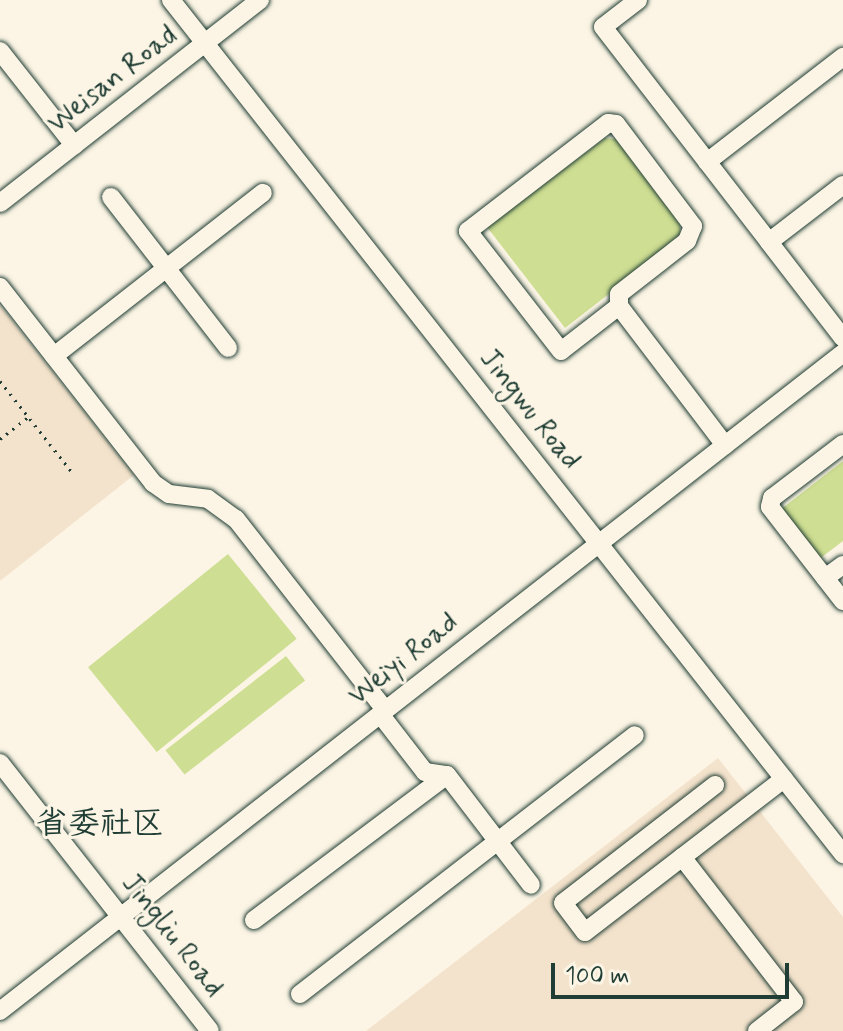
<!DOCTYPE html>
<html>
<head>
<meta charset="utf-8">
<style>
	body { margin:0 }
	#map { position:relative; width:843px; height:1031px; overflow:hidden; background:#fcf5e5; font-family:Mynerve,"LXGW WenKai TC",sans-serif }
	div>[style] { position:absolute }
	.built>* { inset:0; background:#f4e3cc }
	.green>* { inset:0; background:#cede92; transform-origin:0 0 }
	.path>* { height:3px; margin-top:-1.5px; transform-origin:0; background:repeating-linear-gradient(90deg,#1f3d34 0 2px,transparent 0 8px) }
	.roads { filter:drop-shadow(0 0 2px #1f3d34) drop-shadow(0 0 2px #1f3d34) }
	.minor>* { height:18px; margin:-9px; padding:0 9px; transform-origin:9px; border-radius:9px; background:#fcf5e5 }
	span { translate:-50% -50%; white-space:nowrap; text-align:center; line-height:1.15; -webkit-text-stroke:6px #fcf5e5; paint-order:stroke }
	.street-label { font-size:28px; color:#1f3d34 }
	.quarter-label { font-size:32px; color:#1f3d34 }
	.scale { position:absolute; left:551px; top:963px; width:238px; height:36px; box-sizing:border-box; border:4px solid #1f3d34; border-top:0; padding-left:10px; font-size:24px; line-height:28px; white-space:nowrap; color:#1f3d34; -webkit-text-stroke:6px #fcf5e5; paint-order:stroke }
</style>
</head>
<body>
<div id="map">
	<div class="built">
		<i style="clip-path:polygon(0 305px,134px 475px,0 581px)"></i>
		<i style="clip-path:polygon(718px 758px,843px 917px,843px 1031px,366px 1031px)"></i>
	</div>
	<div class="green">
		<i style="clip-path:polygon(605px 138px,616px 139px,625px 147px,680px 223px,680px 233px,672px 245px,565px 328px,487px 227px)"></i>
		<i style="clip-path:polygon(843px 461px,843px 541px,818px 560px,780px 510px)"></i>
		<i style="left:228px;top:554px;width:109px;height:180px;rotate:51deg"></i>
		<i style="left:286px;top:656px;width:31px;height:153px;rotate:52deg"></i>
	</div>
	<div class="path">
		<i style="left:0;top:381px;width:115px;rotate:51.7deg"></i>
		<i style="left:0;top:439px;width:36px;rotate:-38deg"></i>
	</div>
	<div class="roads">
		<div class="minor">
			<i style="left:171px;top:0;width:1087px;rotate:51.8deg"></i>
			<i style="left:638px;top:0;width:44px;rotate:142.4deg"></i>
			<i style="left:603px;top:27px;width:272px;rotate:52.3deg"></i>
			<i style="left:0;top:51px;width:120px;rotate:51.8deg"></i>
			<i style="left:707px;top:162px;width:172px;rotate:-37.7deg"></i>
			<i style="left:843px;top:185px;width:93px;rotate:142.4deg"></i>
			<i style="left:769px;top:242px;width:121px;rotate:52.4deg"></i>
			<i style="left:111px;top:197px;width:191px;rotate:52.2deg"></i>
			<i style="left:0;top:203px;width:330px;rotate:-38deg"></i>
			<i style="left:0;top:287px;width:249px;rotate:52deg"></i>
			<i style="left:153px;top:483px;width:19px;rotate:35deg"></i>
			<i style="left:169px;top:494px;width:39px;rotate:7deg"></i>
			<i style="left:208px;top:499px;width:34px;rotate:36deg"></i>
			<i style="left:236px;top:519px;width:242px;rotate:52deg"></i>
			<i style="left:619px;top:306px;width:73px;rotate:142.2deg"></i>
			<i style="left:561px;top:351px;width:152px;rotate:-127.8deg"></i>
			<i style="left:468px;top:231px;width:177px;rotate:-37.6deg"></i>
			<i style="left:608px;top:123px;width:8px;rotate:7deg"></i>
			<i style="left:616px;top:124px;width:128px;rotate:53deg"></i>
			<i style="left:693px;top:226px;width:16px;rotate:112deg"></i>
			<i style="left:687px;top:241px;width:86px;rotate:142.1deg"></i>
			<i style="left:619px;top:294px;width:12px;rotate:90deg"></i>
			<i style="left:619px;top:306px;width:175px;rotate:52.7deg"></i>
			<i style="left:54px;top:356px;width:265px;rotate:-38deg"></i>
			<i style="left:843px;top:444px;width:89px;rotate:142.7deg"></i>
			<i style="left:772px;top:498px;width:9px;rotate:103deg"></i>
			<i style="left:770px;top:507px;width:119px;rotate:52.2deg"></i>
			<i style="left:825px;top:578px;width:22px;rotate:-36deg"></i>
			<i style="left:380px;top:714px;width:73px;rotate:52.2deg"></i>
			<i style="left:425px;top:772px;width:22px;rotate:8deg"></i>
			<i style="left:447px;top:775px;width:138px;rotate:52.6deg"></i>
			<i style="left:0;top:763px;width:340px;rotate:51.9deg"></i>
			<i style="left:715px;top:785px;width:192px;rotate:142.2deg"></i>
			<i style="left:563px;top:903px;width:36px;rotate:53deg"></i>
			<i style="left:585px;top:932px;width:251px;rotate:-37.6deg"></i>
			<i style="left:682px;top:857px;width:183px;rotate:52.3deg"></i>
			<i style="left:794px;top:1002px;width:47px;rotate:141.9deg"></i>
			<i style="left:254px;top:920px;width:241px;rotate:-36.9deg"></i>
			<i style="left:300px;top:994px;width:423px;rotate:-37.7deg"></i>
			<i style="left:0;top:1011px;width:1069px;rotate:-37.97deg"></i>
		</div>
	</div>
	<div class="street-label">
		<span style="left:113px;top:80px;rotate:-38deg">Weisan Road</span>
		<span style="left:529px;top:410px;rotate:52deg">Jingwu Road</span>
		<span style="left:404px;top:660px;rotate:-38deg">Weiyi Road</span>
		<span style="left:172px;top:936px;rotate:52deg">Jingliu Road</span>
	</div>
	<div class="quarter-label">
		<span style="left:100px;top:824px">省委社区</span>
	</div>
	<div class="scale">100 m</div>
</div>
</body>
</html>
